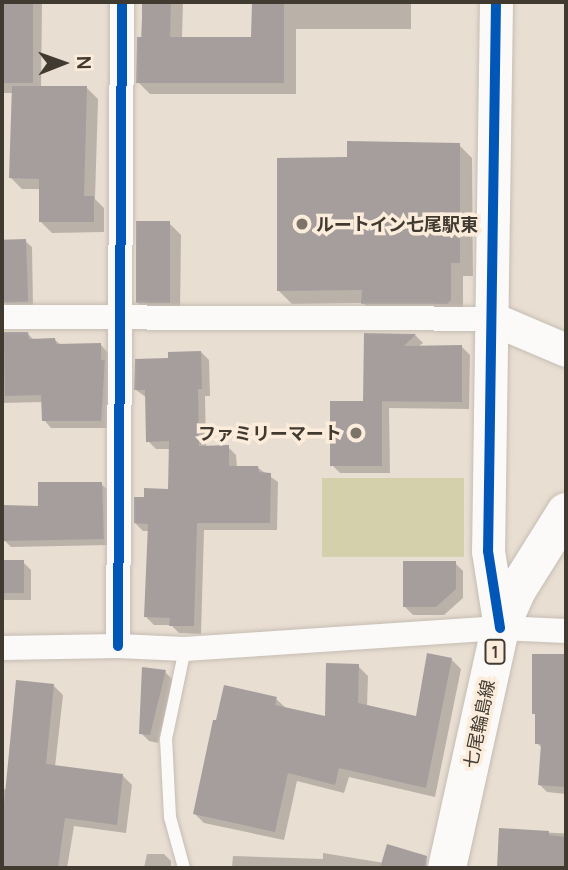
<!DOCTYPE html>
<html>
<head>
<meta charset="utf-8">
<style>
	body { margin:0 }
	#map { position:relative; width:568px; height:870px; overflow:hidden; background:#e9ded2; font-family:Manrope,"Noto Sans JP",sans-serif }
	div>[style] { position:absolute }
	.green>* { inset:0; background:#d4d0ab; transform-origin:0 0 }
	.shadow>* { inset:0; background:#0003; transform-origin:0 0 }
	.building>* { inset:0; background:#a59e9d; transform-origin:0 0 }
	.roads { filter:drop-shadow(0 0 2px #c5bdb4) drop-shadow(0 0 2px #c5bdb4) }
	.lane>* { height:12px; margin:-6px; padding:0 6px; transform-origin:6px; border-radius:6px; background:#fcfaf8 }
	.street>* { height:24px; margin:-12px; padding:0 12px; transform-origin:12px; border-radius:12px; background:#fcfaf8 }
	.secondary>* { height:33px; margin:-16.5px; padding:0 16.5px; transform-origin:16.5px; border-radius:16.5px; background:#fcfaf8 }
	.primary>* { height:38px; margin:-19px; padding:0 19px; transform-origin:19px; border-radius:19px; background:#fcfaf8 }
	.cycleway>* { height:10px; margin:-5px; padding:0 5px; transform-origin:5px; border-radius:5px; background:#0057b8 }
	.dots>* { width:19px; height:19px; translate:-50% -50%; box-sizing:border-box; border:4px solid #fcecdb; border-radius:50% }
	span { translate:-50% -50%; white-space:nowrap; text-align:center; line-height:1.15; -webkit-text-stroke:7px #fcecdb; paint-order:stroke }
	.shield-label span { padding:2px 5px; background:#fcecdb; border:2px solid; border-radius:5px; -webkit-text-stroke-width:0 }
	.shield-label { font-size:16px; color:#413a31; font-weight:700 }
	.poi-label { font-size:18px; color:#413a31; font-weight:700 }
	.left { translate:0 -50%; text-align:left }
	.right { translate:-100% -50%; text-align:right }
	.street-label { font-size:18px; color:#413a31 }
	.frame { position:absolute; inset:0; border:4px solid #413a31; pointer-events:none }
	.north { position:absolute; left:28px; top:28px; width:70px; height:70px; -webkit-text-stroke:5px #fcecdb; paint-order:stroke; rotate:89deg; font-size:19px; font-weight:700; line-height:28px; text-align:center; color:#413a31 }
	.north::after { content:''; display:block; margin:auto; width:24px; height:32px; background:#413a31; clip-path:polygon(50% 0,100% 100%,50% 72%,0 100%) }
</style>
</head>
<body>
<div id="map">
	<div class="green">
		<i style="left:322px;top:478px;width:142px;height:79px"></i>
	</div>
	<div class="shadow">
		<i style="clip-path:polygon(2px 2px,42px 2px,41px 88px,87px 88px,98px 99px,95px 199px,104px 208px,104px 232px,52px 233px,41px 222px,41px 189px,22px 189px,11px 178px,13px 93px,2px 93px)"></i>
		<i style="clip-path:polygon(143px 2px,183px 2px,182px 39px,253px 39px,253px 2px,411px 2px,411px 29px,296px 29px,296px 94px,150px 94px,138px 82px)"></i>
		<i style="clip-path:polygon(459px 145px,472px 158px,473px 276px,463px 276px,463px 314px,377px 316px,363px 303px,292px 304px,279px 291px,349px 159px)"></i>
		<i style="clip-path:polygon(169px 223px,181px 235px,180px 314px,148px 314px,137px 302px)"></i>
		<i style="clip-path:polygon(25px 241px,32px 247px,33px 308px,9px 308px,2px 301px,2px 242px)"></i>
		<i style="clip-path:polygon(3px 334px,28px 334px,34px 340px,55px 340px,61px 345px,101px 345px,108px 353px,108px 428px,51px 428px,44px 420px,43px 402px,2px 403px)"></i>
		<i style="clip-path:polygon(366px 335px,415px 335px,423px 343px,418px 347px,462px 347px,470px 355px,469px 409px,389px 408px,390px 473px,340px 473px,332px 465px,368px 402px)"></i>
		<i style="clip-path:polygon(201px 352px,209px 360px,210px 396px,205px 396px,206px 447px,228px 447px,236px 455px,237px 468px,258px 468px,278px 482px,277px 530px,204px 530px,201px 634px,179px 633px,171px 625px,154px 625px,146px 617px,150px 531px,143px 531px,135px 523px,146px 499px,169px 491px,171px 449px,156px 449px,148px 441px,147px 398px,136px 390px,170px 360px)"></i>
		<i style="clip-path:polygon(101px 484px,108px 490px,110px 545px,11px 547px,5px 541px,39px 508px)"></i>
		<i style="clip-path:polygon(2px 561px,23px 562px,31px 570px,31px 600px,2px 600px)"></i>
		<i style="clip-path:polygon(455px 563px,463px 571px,463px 598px,444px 615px,413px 615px,405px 607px)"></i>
		<i style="clip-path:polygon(533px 655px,566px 655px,566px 794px,547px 792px,539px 784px,542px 748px,537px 743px,537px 716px,534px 713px)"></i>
		<i style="clip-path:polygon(451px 659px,461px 669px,435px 797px,349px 777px,344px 793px,297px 781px,284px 840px,204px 823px,194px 813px,276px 699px,286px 708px,326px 719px,358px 666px,368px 676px,367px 707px,417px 718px)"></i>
		<i style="clip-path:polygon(165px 672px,173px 680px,158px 743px,149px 741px,141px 733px)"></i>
		<i style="clip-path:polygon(54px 686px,63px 695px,55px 767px,123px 776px,132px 785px,126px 833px,74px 826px,67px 868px,2px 868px,2px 788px,7px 790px)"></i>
		<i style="left:500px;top:830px;width:66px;height:38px;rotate:3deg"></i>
		<i style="clip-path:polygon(323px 853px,384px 863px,417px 860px,415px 868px,232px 867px,233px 856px,323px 859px)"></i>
		<i style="clip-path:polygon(147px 854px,164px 854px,171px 861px,171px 868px,144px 868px)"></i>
	</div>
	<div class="building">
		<i style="left:2px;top:2px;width:31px;height:81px"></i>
		<i style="clip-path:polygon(142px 2px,171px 2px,170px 37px,251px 37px,252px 2px,284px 2px,284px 83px,136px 83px,137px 37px,142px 37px)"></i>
		<i style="clip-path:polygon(12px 86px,87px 86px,84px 196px,94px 196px,94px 222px,39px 222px,39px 179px,9px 178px)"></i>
		<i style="clip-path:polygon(347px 141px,460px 143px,460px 263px,451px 263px,451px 300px,447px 304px,361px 304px,362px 290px,277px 291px,277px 158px,347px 157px)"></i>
		<i style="left:136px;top:221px;width:34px;height:82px"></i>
		<i style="left:26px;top:239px;width:63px;height:24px;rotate:88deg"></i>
		<i style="clip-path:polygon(4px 332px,28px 332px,29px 339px,55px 338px,56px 344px,101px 343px,101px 360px,105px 360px,101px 421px,42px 421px,41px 395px,5px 396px)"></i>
		<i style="clip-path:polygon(364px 333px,416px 334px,404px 346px,462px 345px,462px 402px,363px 401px)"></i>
		<i style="clip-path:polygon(201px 351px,202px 389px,198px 389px,199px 446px,229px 445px,229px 466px,258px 466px,259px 472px,271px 473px,270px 523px,197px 523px,194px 626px,169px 626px,170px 618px,144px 617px,148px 524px,134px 523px,134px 497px,144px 497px,144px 488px,168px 489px,169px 441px,146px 442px,145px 390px,134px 390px,135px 359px,168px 358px,168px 352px)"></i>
		<i style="left:330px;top:401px;width:52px;height:65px"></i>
		<i style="clip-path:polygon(38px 482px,102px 482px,104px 539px,3px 541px,3px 505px,38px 506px)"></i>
		<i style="left:2px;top:560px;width:22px;height:33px"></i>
		<i style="clip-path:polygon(403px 561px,456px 561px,456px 589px,436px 607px,403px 607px)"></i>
		<i style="clip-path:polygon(427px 653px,452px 658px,426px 788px,339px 768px,335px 785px,288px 773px,275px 832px,193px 814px,213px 720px,216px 720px,224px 685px,277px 697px,275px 705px,325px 716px,326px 663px,359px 664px,358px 703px,416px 716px)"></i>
		<i style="clip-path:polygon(532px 654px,566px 654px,566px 787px,538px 785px,541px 744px,535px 744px,535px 714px,532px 714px)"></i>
		<i style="clip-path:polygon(142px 667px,166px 670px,150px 735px,139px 734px)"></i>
		<i style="clip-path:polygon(16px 680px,54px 684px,46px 764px,123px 774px,117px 825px,65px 818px,58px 868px,2px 868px,2px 825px)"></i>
		<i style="clip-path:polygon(499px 828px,549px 831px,549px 835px,566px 837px,566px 868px,497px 868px)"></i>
		<i style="clip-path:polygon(387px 844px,427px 856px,426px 868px,380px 868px)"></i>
	</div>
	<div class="roads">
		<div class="lane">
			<i style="left:184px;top:868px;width:53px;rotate:-105.4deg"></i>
			<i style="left:170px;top:817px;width:78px;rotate:-92.9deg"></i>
			<i style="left:166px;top:739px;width:92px;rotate:-78.1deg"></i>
		</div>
		<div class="street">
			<i style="left:2px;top:317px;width:491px;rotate:0.2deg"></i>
			<i style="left:118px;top:646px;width:644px;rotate:-89.64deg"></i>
			<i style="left:2px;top:648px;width:116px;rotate:-1deg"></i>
			<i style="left:118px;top:646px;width:67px;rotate:2.6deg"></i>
			<i style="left:185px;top:649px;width:316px;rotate:-3.8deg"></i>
			<i style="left:500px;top:628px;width:66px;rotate:2.6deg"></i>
		</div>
		<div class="secondary">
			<i style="left:496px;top:2px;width:549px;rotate:90.83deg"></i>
			<i style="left:488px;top:551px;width:78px;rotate:81.1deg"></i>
			<i style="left:493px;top:319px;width:79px;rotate:23deg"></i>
		</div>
		<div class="primary">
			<i style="left:447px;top:868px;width:246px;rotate:-77.5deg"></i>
			<i style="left:500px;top:628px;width:42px;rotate:-65.9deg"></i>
			<i style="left:517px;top:590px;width:92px;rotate:-57.9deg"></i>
		</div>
	</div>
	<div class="cycleway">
		<i style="left:496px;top:2px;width:549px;rotate:90.83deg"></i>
		<i style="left:488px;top:551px;width:78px;rotate:81.1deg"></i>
		<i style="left:118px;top:646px;width:644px;rotate:-89.64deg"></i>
	</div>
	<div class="dots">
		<i style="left:302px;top:224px;background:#7c7369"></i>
		<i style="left:356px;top:433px;background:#7c7369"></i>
	</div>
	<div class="shield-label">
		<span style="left:495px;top:652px">1</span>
	</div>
	<div class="poi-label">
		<span class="left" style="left:316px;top:224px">ルートイン七尾駅東</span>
		<span class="right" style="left:342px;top:433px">ファミリーマート</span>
	</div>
	<div class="street-label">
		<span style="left:479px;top:724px;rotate:-78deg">七尾輪島線</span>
	</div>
	<div class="frame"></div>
	<div class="north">N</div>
</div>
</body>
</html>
